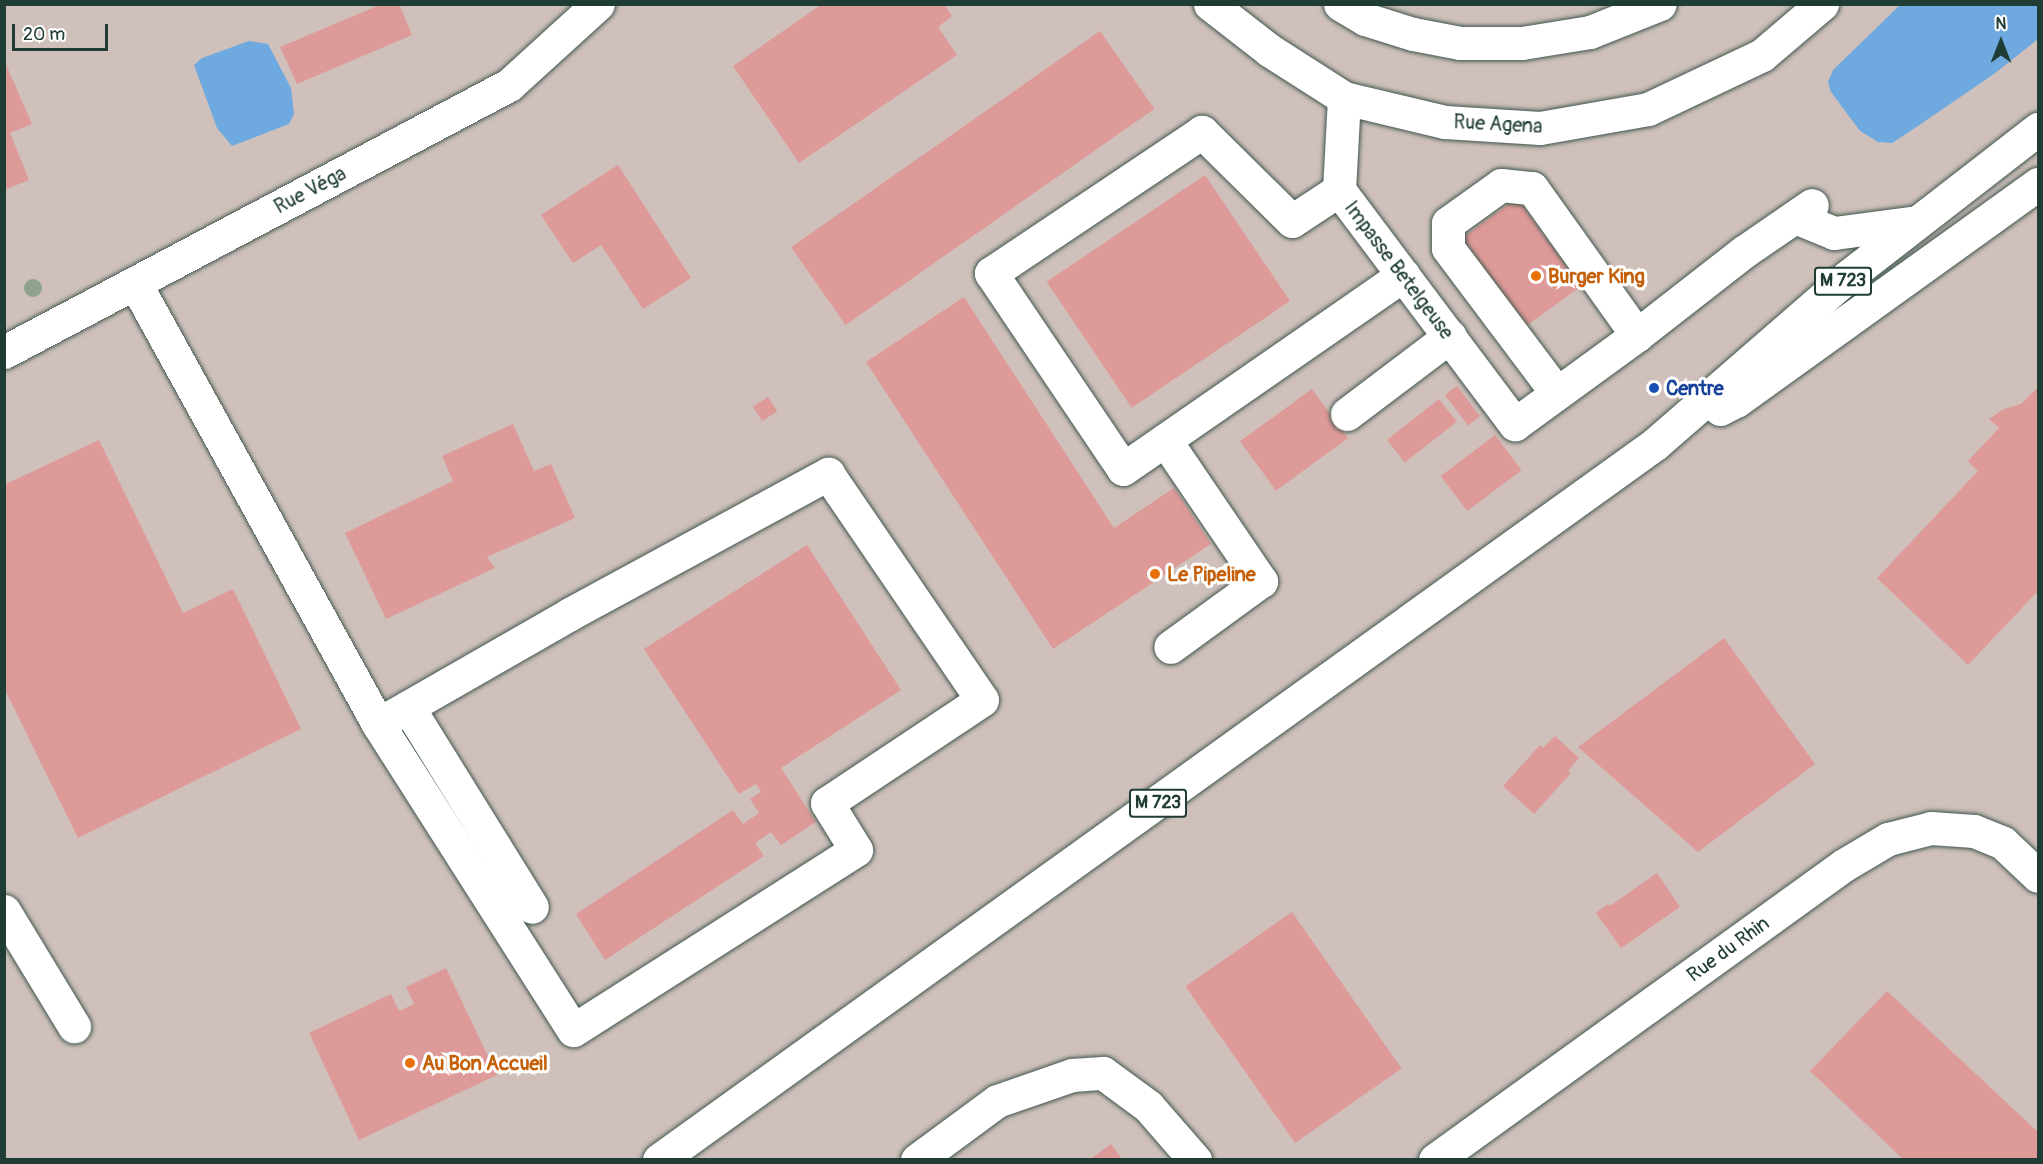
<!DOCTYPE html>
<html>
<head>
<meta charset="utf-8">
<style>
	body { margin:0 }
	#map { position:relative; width:2043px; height:1164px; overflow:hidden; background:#f7f0e0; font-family:Pangolin,sans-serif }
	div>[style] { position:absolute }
	.industrial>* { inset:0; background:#cfc0bb; transform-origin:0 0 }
	.water>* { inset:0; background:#6eaadf }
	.building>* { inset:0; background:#de9a98; transform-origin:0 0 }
	.roads { filter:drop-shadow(0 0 2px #3f584e) drop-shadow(0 0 2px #3f584e) }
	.minor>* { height:33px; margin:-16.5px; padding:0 16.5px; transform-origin:16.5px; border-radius:16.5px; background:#fff }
	.major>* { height:33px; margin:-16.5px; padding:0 16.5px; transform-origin:16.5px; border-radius:16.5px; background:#fff }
	.trees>* { width:18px; height:18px; margin:-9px; border-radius:50%; background:#90a18c }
	.dots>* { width:16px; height:16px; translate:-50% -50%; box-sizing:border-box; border:3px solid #fff; border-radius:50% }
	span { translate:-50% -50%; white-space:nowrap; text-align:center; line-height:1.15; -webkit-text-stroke:6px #fff; paint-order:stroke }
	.shield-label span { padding:2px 4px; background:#fff; border:2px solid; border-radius:4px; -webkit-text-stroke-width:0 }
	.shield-label { font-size:18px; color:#1f3d34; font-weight:700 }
	.street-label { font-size:20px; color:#1f3d34 }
	.food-label { font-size:20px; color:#c56008; font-weight:700 }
	.left { translate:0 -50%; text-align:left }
	.transit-label { font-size:20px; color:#164399; font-weight:700 }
	.frame { position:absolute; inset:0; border:6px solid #1f3d34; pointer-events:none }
	.north { position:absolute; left:1971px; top:12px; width:60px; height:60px; -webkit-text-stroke:4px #fff; paint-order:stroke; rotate:0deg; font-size:16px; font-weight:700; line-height:24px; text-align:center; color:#1f3d34 }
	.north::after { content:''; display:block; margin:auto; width:21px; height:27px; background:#1f3d34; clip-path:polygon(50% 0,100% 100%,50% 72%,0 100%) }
	.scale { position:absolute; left:12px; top:24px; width:96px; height:27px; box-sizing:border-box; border:3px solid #1f3d34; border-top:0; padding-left:8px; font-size:18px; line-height:21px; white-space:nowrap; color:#1f3d34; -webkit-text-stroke:4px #fff; paint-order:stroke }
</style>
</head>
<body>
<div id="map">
	<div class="industrial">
		<i style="left:5px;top:5px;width:2033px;height:1155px"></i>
	</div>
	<div class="water">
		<i style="clip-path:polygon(1900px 5px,2038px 5px,2038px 39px,1994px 74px,1912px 130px,1892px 143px,1878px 142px,1860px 131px,1831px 92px,1828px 82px,1833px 70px)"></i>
		<i style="clip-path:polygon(249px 41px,268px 44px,291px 88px,294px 114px,289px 124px,232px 146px,217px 128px,194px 65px,202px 58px)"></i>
	</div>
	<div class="building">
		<i style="clip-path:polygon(382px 4px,399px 4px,412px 35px,297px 84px,280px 47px)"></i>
		<i style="clip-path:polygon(822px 4px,944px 4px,952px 16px,938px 27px,957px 55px,799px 163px,733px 66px)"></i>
		<i style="left:1100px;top:31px;width:95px;height:377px;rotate:55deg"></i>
		<i style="clip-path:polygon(4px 60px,32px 124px,10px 133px,29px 180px,4px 190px)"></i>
		<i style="clip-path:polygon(618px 165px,691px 278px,643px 309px,601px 245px,573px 263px,541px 215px)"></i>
		<i style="left:1205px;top:175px;width:152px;height:191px;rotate:56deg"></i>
		<i style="left:1517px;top:198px;width:109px;height:69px;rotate:54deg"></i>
		<i style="clip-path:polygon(964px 297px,1114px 528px,1174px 488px,1211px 544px,1053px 649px,866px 362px)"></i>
		<i style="left:1457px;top:386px;width:38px;height:15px;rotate:53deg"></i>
		<i style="clip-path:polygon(2037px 388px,2038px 591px,1968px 665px,1877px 578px,1978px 471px,1968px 461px,1999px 428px,1989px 419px,2004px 409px,2021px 404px)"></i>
		<i style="left:1312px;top:389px;width:61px;height:89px;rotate:54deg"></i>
		<i style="left:768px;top:397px;width:17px;height:18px;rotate:57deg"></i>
		<i style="left:1439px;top:399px;width:29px;height:66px;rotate:52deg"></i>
		<i style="clip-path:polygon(513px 424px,534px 471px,551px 464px,575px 518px,487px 557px,495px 568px,386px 619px,345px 533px,453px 481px,442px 456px)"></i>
		<i style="left:1495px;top:435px;width:44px;height:68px;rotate:53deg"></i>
		<i style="clip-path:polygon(99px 440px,183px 613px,233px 589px,301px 729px,78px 838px,4px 688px,4px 485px)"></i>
		<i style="clip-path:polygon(807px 545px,901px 690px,781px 768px,816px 822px,781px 845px,771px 832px,755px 843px,764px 856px,605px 960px,576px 914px,733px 810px,743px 824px,759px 813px,750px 799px,761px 792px,756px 784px,739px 794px,644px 649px)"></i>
		<i style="clip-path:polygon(1724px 638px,1815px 764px,1698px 852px,1578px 747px)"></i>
		<i style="clip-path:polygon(1555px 736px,1579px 758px,1568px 771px,1571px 773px,1534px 814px,1503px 786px,1540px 745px,1543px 748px)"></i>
		<i style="clip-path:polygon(1657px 873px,1680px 907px,1621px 948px,1596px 913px,1608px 904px,1610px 906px)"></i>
		<i style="left:1292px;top:912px;width:191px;height:130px;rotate:55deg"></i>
		<i style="clip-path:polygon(446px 968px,497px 1075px,359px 1140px,309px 1033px,391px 994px,399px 1011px,414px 1004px,406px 987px)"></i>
		<i style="clip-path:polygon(1887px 991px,2038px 1132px,2038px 1160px,1904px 1160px,1810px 1071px)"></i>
		<i style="clip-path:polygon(1111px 1144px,1123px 1160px,1089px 1160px)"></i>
	</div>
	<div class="roads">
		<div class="minor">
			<i style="left:1340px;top:4px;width:29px;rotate:31deg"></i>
			<i style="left:1365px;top:19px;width:50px;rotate:17.4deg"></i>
			<i style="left:1413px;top:34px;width:48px;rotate:10.8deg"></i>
			<i style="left:1460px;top:43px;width:62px"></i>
			<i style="left:1522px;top:43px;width:69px;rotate:-9.2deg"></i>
			<i style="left:1590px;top:32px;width:75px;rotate:-21.8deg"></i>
			<i style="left:1344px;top:98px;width:92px;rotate:93.1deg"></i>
			<i style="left:1339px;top:190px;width:293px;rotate:53.1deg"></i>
			<i style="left:1515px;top:424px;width:151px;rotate:-36.1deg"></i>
			<i style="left:1637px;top:335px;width:137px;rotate:-37.9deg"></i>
			<i style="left:1745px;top:251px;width:81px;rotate:-34.5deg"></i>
			<i style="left:1339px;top:190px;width:56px;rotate:146.6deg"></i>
			<i style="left:1292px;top:221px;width:127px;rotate:-135.3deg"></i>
			<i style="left:1202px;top:132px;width:254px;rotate:146.2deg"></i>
			<i style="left:991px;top:273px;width:236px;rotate:56deg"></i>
			<i style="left:1123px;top:469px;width:341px;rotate:-34.7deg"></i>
			<i style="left:1795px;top:217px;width:42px;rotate:22.3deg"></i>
			<i style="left:1834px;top:233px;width:84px;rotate:-7.5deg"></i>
			<i style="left:135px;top:283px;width:504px;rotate:61.14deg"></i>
			<i style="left:378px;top:724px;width:221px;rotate:-29.8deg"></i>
			<i style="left:570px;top:614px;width:294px;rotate:-28.5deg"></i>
			<i style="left:828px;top:474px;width:273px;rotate:55.7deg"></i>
			<i style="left:982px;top:700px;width:186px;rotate:146.4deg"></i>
			<i style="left:827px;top:803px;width:55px;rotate:58.3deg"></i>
			<i style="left:856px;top:850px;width:335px;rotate:147.5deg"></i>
			<i style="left:573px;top:1030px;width:363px;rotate:-122.5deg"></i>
			<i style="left:4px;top:352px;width:571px;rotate:-27.87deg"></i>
			<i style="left:509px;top:85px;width:120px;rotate:-42.3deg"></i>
			<i style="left:1556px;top:392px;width:180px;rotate:-126.9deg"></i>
			<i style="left:1448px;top:248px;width:25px;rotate:-90deg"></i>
			<i style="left:1448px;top:223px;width:65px;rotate:-35.6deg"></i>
			<i style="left:1501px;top:185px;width:31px;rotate:6deg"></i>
			<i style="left:1532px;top:188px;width:181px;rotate:54.5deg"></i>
			<i style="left:1347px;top:414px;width:129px;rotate:-37.1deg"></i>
			<i style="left:1165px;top:440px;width:171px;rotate:55.8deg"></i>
			<i style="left:1261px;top:581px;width:112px;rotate:144deg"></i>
			<i style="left:408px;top:707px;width:235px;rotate:58.2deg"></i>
			<i style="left:4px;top:911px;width:135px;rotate:58.7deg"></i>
			<i style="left:917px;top:1160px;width:99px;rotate:-36.4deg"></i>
			<i style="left:997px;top:1101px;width:79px;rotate:-19.1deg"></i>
			<i style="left:1072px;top:1075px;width:31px;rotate:-4deg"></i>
			<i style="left:1103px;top:1073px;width:56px;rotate:36.3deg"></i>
			<i style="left:1148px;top:1106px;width:72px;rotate:49deg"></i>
			<i style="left:1435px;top:1160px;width:504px;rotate:-35.8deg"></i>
			<i style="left:1844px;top:865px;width:51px;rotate:-30.6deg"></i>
			<i style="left:1888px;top:839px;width:44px;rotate:-14.3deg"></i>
			<i style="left:1931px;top:828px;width:43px;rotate:4deg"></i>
			<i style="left:1974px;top:831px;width:31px;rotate:22deg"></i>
			<i style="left:2003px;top:843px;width:48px;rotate:43.3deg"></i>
		</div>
		<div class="major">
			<i style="left:1210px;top:4px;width:75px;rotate:37.9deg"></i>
			<i style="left:1269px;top:50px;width:89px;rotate:32.6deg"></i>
			<i style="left:1344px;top:98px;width:104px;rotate:13.4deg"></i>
			<i style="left:1445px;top:122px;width:95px;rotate:3.6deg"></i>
			<i style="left:1540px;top:128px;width:110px;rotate:-10deg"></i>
			<i style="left:1648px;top:109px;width:126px;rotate:-25.3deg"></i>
			<i style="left:1762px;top:55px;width:79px;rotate:-40.4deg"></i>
			<i style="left:1720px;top:409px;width:18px;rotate:-27deg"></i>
			<i style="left:1736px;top:401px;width:372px;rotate:-35.7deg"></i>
			<i style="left:659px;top:1160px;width:1227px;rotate:-35.71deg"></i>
			<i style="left:1655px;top:444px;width:254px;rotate:-41deg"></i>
			<i style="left:1847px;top:277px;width:242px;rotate:-37.8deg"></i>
		</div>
	</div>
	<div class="trees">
		<i style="left:33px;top:288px"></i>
	</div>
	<div class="dots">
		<i style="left:1536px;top:276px;background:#e8710a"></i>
		<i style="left:1654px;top:388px;background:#1a4fb4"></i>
		<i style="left:1155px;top:574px;background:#e8710a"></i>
		<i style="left:410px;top:1063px;background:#e8710a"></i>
	</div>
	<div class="shield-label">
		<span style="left:1843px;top:281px">M 723</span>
		<span style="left:1158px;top:803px">M 723</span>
	</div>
	<div class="street-label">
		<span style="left:1498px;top:124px;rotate:3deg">Rue Agena</span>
		<span style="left:310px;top:190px;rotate:-28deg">Rue Véga</span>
		<span style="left:1399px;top:270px;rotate:53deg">Impasse Betelgeuse</span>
		<span style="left:1728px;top:949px;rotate:-36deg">Rue du Rhin</span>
	</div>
	<div class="food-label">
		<span class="left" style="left:1548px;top:276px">Burger King</span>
		<span class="left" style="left:1167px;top:574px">Le Pipeline</span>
		<span class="left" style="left:422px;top:1063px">Au Bon Accueil</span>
	</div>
	<div class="transit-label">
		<span class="left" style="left:1666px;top:388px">Centre</span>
	</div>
	<div class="frame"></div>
	<div class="north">N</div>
	<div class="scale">20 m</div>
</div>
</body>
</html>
